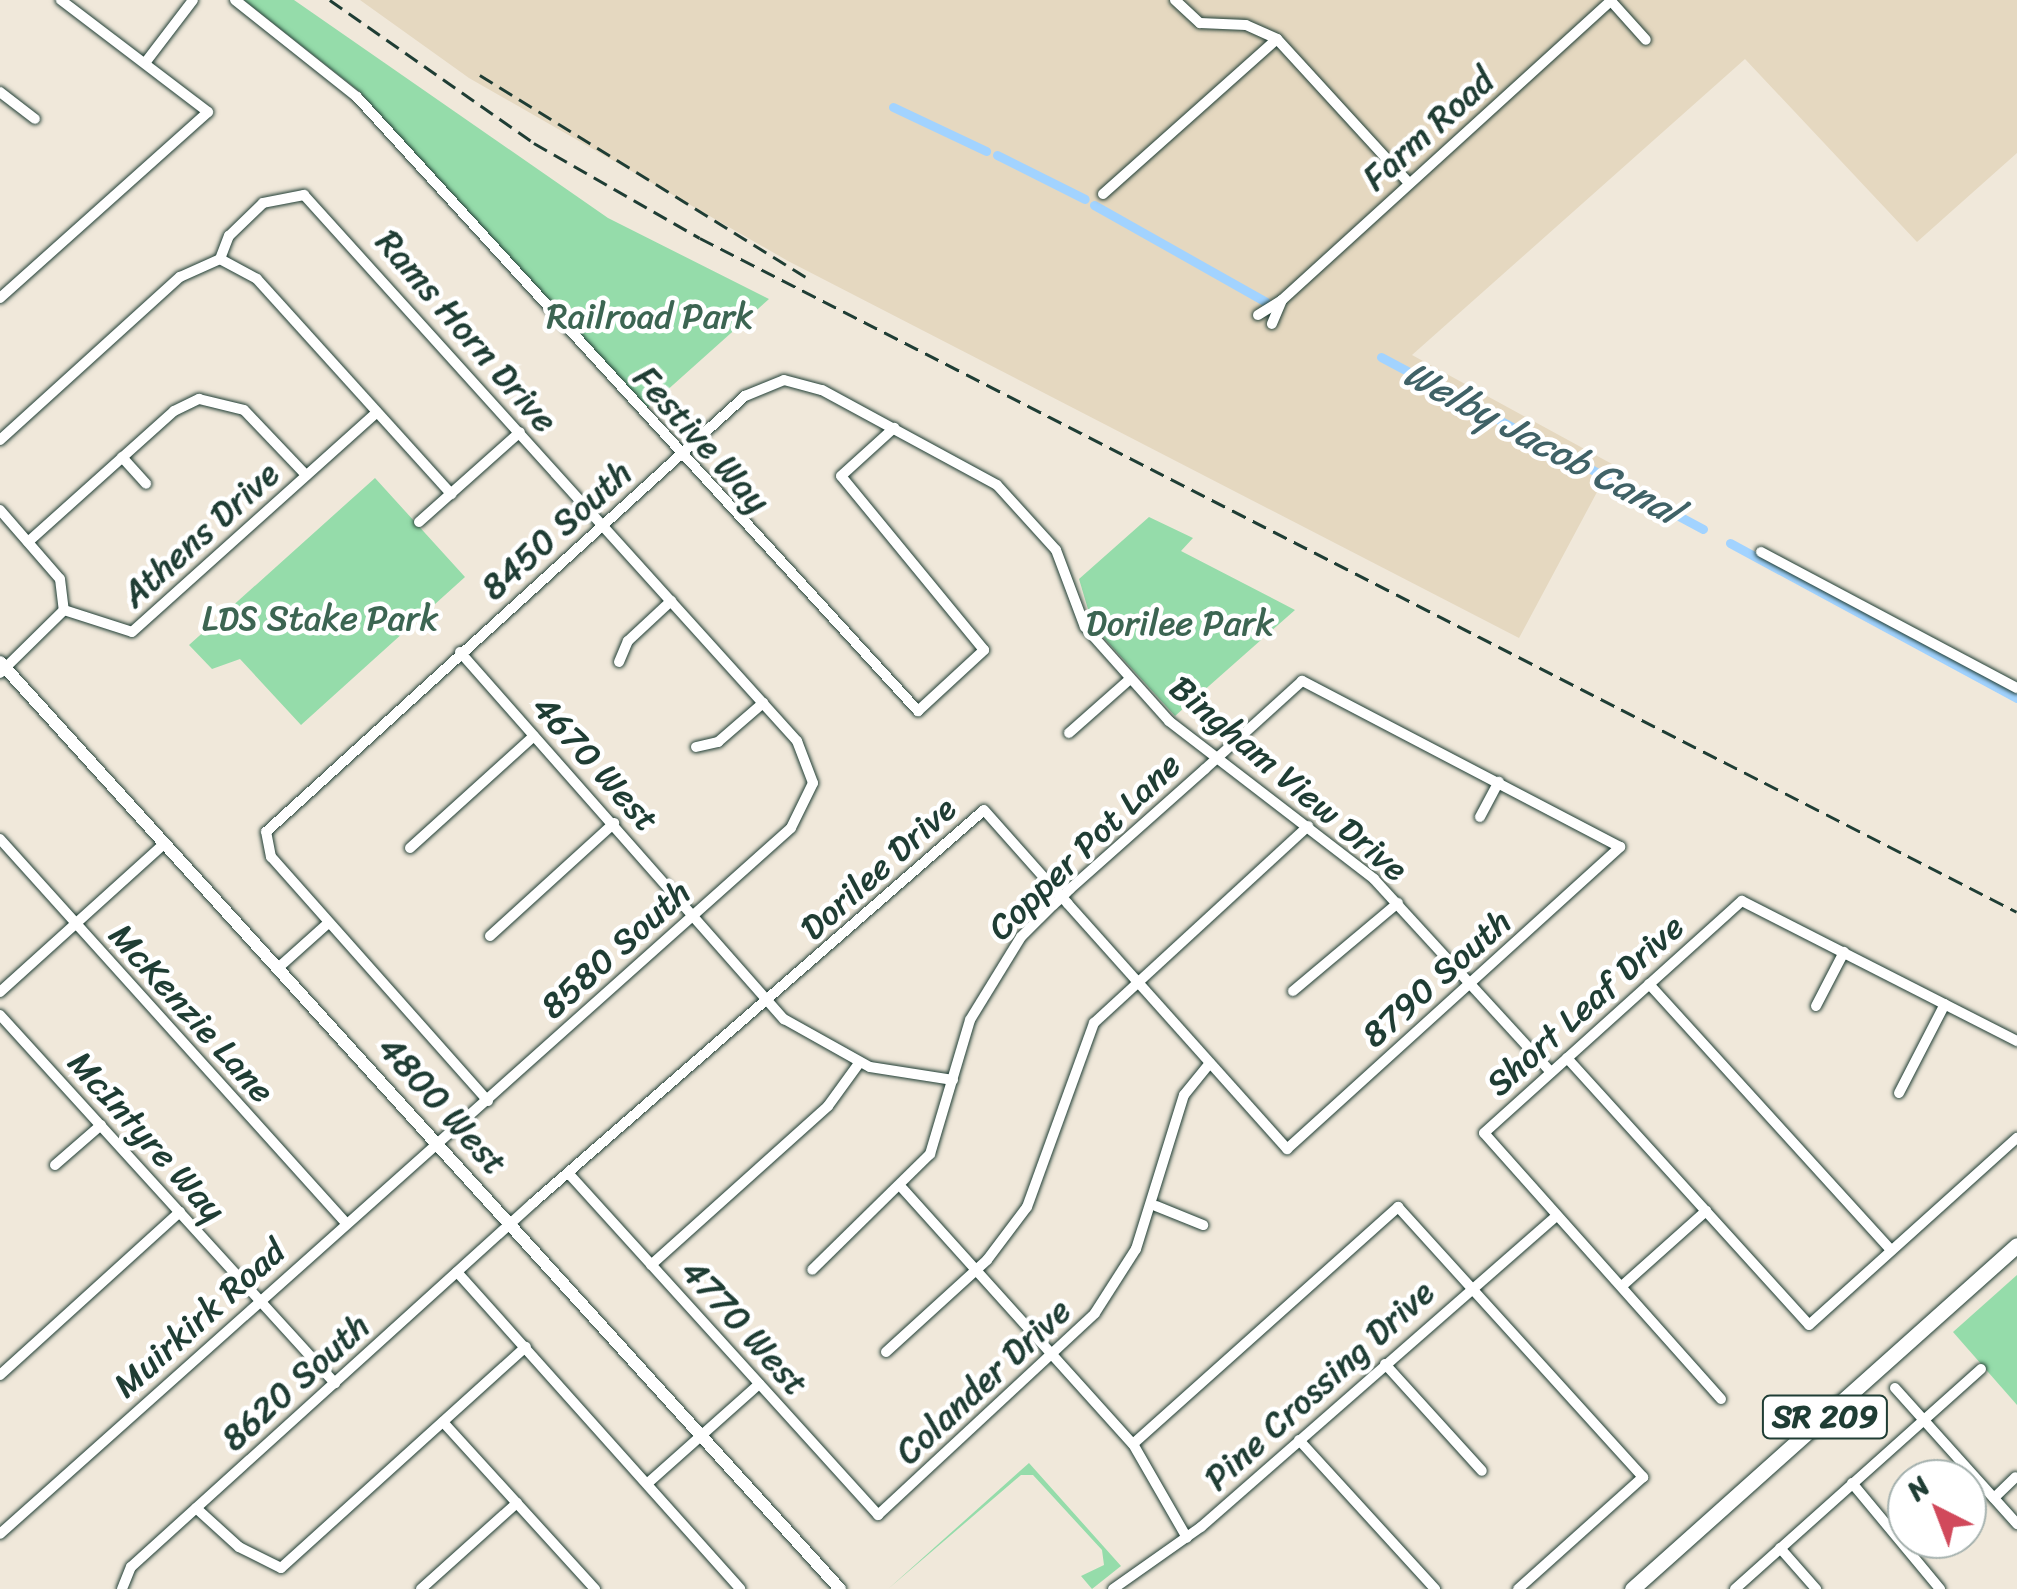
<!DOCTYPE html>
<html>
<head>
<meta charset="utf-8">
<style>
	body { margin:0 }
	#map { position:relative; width:2017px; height:1589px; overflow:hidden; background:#f0e8da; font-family:Sriracha,sans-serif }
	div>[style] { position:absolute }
	.built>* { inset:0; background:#e5d8c0 }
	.green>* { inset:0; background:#95dcaa }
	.canal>* { height:9px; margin:-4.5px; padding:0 4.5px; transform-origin:4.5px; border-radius:4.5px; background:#a2d3ff }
	.roads { filter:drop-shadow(0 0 2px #1f3d34) drop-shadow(0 0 2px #1f3d34) }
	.minor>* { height:10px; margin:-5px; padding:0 5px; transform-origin:5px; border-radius:5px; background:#fff }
	.tertiary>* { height:12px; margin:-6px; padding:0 6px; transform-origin:6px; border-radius:6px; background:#fff }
	.primary>* { height:15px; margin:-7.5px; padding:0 7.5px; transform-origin:7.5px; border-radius:7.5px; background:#fff }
	.rail>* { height:2.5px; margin-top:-1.25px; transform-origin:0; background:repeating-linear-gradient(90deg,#1f3d34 0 15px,transparent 0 23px) }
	span { translate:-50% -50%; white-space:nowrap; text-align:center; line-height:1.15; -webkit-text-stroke:9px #fff; paint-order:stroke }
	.shield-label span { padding:2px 8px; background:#fff; border:2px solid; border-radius:8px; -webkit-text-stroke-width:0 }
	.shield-label { font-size:32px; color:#1f3d34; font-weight:700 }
	.street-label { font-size:35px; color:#1f3d34 }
	.park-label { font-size:35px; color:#3c6552 }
	.water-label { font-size:38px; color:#406267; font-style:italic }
	.north { position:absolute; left:1887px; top:1459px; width:100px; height:100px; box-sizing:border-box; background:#fff; border:2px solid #a5b1ae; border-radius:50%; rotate:318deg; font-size:28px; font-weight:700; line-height:40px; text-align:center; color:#1f3d34 }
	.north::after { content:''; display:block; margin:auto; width:35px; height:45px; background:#d1495b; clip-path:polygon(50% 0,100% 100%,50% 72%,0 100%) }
</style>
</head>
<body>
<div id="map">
	<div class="built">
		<i style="clip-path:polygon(360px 0,2017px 0,2017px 153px,1917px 242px,1745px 59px,1412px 355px,1612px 464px,1519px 638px,788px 261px,469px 78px)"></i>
	</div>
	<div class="green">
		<i style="clip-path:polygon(244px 0,294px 0,608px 218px,769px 299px,645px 410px,359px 91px)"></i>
		<i style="clip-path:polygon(375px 478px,465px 577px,301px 725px,240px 659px,212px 669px,189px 645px)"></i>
		<i style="clip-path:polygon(1149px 517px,1193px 538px,1181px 551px,1295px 610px,1175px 716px,1093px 626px,1079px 579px)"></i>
		<i style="clip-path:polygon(2017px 1275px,2017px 1405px,1953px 1332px)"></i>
		<i style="clip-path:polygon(1029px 1463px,1121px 1566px,1092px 1589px,1081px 1576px,1104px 1565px,1102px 1550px,1033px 1475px,1021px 1475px,888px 1589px)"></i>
	</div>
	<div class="canal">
		<i style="left:893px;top:107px;width:103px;rotate:25.3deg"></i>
		<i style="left:997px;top:155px;width:98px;rotate:26.6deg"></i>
		<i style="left:1094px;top:205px;width:197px;rotate:29.4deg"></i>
		<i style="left:1381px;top:357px;width:365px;rotate:28.1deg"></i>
		<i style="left:1730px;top:543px;width:326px;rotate:28.4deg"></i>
	</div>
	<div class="roads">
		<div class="minor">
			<i style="left:235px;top:0;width:156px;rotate:38.5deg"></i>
			<i style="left:357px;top:97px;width:832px;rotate:47.58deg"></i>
			<i style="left:918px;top:711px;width:90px;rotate:-42.7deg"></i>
			<i style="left:984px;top:650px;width:225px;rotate:-129.4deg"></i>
			<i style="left:841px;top:476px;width:72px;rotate:-42.2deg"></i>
			<i style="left:1175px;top:0;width:34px;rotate:43deg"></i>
			<i style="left:1200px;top:23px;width:46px;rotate:2.5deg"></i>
			<i style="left:1246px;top:25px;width:34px;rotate:24deg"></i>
			<i style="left:1277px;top:39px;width:195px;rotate:47.5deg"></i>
			<i style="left:1611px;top:1px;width:52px;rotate:48.1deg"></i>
			<i style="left:145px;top:63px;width:79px;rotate:-52.7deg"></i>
			<i style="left:0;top:92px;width:44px;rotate:37.6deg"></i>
			<i style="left:1103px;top:194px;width:233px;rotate:-41.7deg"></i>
			<i style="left:220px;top:259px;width:42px;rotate:28.4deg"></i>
			<i style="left:257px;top:279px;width:290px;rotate:47.9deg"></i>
			<i style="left:0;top:298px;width:279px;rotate:-41.8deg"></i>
			<i style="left:208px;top:112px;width:185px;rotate:-142.7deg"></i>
			<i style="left:1282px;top:300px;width:446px;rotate:-42.3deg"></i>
			<i style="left:1258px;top:315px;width:28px;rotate:-32deg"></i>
			<i style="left:1282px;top:300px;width:26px;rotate:113deg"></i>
			<i style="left:0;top:440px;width:243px;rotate:-42.2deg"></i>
			<i style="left:180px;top:277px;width:44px;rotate:-24.2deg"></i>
			<i style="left:220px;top:259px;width:25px;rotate:-69deg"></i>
			<i style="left:229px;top:236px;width:47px;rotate:-44.1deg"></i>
			<i style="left:263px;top:203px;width:42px;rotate:-11deg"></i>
			<i style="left:304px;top:195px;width:736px;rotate:47.92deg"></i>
			<i style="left:797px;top:741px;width:45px;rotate:69.1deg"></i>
			<i style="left:813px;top:783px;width:50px;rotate:116.1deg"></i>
			<i style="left:791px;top:828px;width:1060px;rotate:138.25deg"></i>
			<i style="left:122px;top:457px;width:36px;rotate:48deg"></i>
			<i style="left:0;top:510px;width:91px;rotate:49deg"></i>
			<i style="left:60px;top:579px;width:31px;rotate:83deg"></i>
			<i style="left:419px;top:522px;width:135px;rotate:-41.7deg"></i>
			<i style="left:28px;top:542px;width:196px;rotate:-41.9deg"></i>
			<i style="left:174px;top:411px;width:28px;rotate:-26deg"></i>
			<i style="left:199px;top:399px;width:46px;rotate:13.7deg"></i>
			<i style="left:244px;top:410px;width:90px;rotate:46.4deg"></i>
			<i style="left:1761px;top:552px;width:290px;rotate:28deg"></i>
			<i style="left:64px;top:610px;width:71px;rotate:17.9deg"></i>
			<i style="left:132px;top:632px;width:329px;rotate:-41.9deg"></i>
			<i style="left:460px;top:652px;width:490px;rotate:48.6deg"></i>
			<i style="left:784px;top:1019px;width:98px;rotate:29.2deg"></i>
			<i style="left:870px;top:1067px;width:84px;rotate:8.9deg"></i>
			<i style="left:619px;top:662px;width:23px;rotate:-67deg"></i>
			<i style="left:628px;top:641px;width:59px;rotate:-42.9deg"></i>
			<i style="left:0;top:673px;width:90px;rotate:-44.5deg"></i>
			<i style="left:1069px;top:733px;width:81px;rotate:-41.5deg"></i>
			<i style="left:696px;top:747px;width:23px;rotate:-13deg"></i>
			<i style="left:718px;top:742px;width:60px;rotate:-40.9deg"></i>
			<i style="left:1480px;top:817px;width:40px;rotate:-62deg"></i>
			<i style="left:0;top:839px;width:517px;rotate:47.98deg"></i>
			<i style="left:410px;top:848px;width:167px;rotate:-42.1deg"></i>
			<i style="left:490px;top:936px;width:168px;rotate:-42.3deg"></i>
			<i style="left:278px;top:968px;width:66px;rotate:-41.9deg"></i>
			<i style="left:1649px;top:984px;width:360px;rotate:47.7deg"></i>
			<i style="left:1293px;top:991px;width:137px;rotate:-40deg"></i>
			<i style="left:0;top:992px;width:222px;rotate:-42.1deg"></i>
			<i style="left:1816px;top:1006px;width:61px;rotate:-62.6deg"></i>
			<i style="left:0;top:1015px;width:498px;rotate:47.7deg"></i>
			<i style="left:1567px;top:1058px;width:360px;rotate:47.8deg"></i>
			<i style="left:1809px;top:1325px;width:280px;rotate:-42deg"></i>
			<i style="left:1899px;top:1093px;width:100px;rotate:-62.7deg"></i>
			<i style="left:488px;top:1101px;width:327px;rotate:-131.6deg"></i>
			<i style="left:271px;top:857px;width:25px;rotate:-101deg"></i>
			<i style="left:266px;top:832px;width:648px;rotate:-42.31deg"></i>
			<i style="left:745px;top:396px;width:42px;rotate:-22.3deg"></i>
			<i style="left:784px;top:380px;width:39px;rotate:15deg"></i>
			<i style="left:822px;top:390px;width:199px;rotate:28.5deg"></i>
			<i style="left:997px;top:485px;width:88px;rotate:47.8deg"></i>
			<i style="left:1056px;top:550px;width:82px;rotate:69.4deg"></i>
			<i style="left:1085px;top:627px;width:126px;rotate:48.2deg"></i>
			<i style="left:1169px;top:721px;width:259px;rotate:37.6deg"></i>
			<i style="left:1374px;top:879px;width:262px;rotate:47.5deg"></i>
			<i style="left:55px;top:1165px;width:61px;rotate:-41deg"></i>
			<i style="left:570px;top:1175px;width:459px;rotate:47.8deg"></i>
			<i style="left:878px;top:1515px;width:296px;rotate:-42.9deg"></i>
			<i style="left:1095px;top:1313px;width:76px;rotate:-57.4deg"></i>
			<i style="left:1136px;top:1249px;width:161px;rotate:-72.7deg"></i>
			<i style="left:1184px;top:1095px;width:41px;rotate:-50.9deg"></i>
			<i style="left:903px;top:1189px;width:343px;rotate:48deg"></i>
			<i style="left:1133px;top:1444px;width:108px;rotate:60.1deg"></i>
			<i style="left:1156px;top:1206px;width:51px;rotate:22deg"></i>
			<i style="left:651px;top:1265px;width:238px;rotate:-41.9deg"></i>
			<i style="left:828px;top:1106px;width:54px;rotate:-54deg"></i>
			<i style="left:457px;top:1272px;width:425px;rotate:48.2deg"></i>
			<i style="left:1622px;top:1286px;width:113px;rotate:-41.8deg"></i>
			<i style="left:886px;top:1352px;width:137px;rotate:-42.3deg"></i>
			<i style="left:987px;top:1260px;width:66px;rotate:-53deg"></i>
			<i style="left:1027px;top:1207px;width:196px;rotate:-70deg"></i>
			<i style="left:1094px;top:1023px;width:291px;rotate:-42.6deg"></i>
			<i style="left:1385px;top:1364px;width:144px;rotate:47.8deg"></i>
			<i style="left:0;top:1375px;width:243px;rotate:-42.2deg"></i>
			<i style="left:1895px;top:1388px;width:183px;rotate:48.1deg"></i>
			<i style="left:1721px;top:1399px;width:356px;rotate:-131.7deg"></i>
			<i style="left:1484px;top:1133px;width:347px;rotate:-42deg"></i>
			<i style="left:1742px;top:901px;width:309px;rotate:27deg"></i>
			<i style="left:443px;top:1422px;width:226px;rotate:47.7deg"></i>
			<i style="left:1299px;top:1440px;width:202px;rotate:47.6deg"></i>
			<i style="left:1133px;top:1444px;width:356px;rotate:-41.8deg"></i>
			<i style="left:1398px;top:1207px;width:365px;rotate:47.8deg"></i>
			<i style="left:1643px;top:1477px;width:168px;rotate:138.1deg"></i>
			<i style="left:648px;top:1483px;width:149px;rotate:-41.7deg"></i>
			<i style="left:1852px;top:1483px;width:138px;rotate:50.3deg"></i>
			<i style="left:1994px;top:1498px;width:30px;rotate:-44deg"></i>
			<i style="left:196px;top:1508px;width:58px;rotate:42.2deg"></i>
			<i style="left:239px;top:1547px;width:47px;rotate:26.6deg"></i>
			<i style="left:281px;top:1568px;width:330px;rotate:-42.1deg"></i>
			<i style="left:1780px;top:1548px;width:55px;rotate:48.7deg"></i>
			<i style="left:122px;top:1589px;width:24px;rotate:-68deg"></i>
			<i style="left:131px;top:1567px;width:542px;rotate:-42.16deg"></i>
			<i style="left:533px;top:1203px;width:598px;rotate:-41.07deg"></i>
			<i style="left:984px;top:810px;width:107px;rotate:48.4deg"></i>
			<i style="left:1055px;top:890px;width:10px;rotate:45deg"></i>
			<i style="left:1062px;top:897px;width:9px;rotate:49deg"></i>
			<i style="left:1068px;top:904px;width:102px;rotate:48.2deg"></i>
			<i style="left:1136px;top:980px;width:227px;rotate:48.2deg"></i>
			<i style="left:1287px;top:1149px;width:450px;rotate:-42.2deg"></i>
			<i style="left:1620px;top:847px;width:359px;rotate:-152.4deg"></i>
			<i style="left:1302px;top:681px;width:131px;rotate:137.8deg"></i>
			<i style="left:1205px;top:769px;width:181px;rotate:138.4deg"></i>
			<i style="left:1070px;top:889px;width:11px;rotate:135deg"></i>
			<i style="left:1062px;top:897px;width:12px;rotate:138deg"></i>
			<i style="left:1053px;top:905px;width:45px;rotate:135deg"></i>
			<i style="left:1021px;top:937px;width:97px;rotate:121.6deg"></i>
			<i style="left:970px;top:1020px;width:140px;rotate:106.6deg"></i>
			<i style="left:930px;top:1154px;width:165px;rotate:135.5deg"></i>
			<i style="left:421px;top:1589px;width:129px;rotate:-41.9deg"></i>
			<i style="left:1113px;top:1589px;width:108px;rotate:-35.2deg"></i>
			<i style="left:1201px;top:1527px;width:473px;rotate:-41.2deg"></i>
			<i style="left:1735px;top:1589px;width:330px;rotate:-41.8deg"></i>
		</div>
		<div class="tertiary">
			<i style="left:0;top:662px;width:1251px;rotate:47.82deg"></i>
		</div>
		<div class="primary">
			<i style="left:1632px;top:1589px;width:516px;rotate:-41.78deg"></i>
		</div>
	</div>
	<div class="rail">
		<i style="left:330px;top:0;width:249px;rotate:35deg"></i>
		<i style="left:534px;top:143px;width:191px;rotate:29.8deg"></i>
		<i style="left:700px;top:238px;width:1479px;rotate:27.1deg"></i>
		<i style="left:480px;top:75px;width:385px;rotate:31.8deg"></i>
	</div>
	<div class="shield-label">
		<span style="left:1825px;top:1417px">SR 209</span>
	</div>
	<div class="street-label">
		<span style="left:1428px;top:129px;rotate:-42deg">Farm Road</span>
		<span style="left:467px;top:331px;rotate:49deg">Rams Horn Drive</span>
		<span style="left:702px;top:439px;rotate:48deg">Festive Way</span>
		<span style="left:556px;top:530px;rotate:-42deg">8450 South</span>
		<span style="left:200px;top:534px;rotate:-42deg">Athens Drive</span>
		<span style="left:596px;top:763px;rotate:48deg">4670 West</span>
		<span style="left:1289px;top:778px;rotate:40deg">Bingham View Drive</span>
		<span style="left:1084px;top:846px;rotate:-44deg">Copper Pot Lane</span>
		<span style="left:878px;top:868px;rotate:-42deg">Dorilee Drive</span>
		<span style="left:615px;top:949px;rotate:-42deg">8580 South</span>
		<span style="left:1436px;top:978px;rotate:-42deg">8790 South</span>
		<span style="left:1585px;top:1005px;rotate:-42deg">Short Leaf Drive</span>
		<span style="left:192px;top:1013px;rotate:48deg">McKenzie Lane</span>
		<span style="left:443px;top:1105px;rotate:48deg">4800 West</span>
		<span style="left:147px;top:1136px;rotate:48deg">McIntyre Way</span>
		<span style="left:199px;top:1318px;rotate:-42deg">Muirkirk Road</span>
		<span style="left:745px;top:1327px;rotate:48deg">4770 West</span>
		<span style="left:983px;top:1381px;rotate:-43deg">Colander Drive</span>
		<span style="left:295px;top:1382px;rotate:-42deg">8620 South</span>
		<span style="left:1319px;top:1385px;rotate:-42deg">Pine Crossing Drive</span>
	</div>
	<div class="park-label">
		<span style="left:650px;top:316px">Railroad Park</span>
		<span style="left:320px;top:618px">LDS Stake Park</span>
		<span style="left:1180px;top:623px">Dorilee Park</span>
	</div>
	<div class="water-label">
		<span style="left:1542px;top:443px;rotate:28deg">Welby Jacob Canal</span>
	</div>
	<div class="north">N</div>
</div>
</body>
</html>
